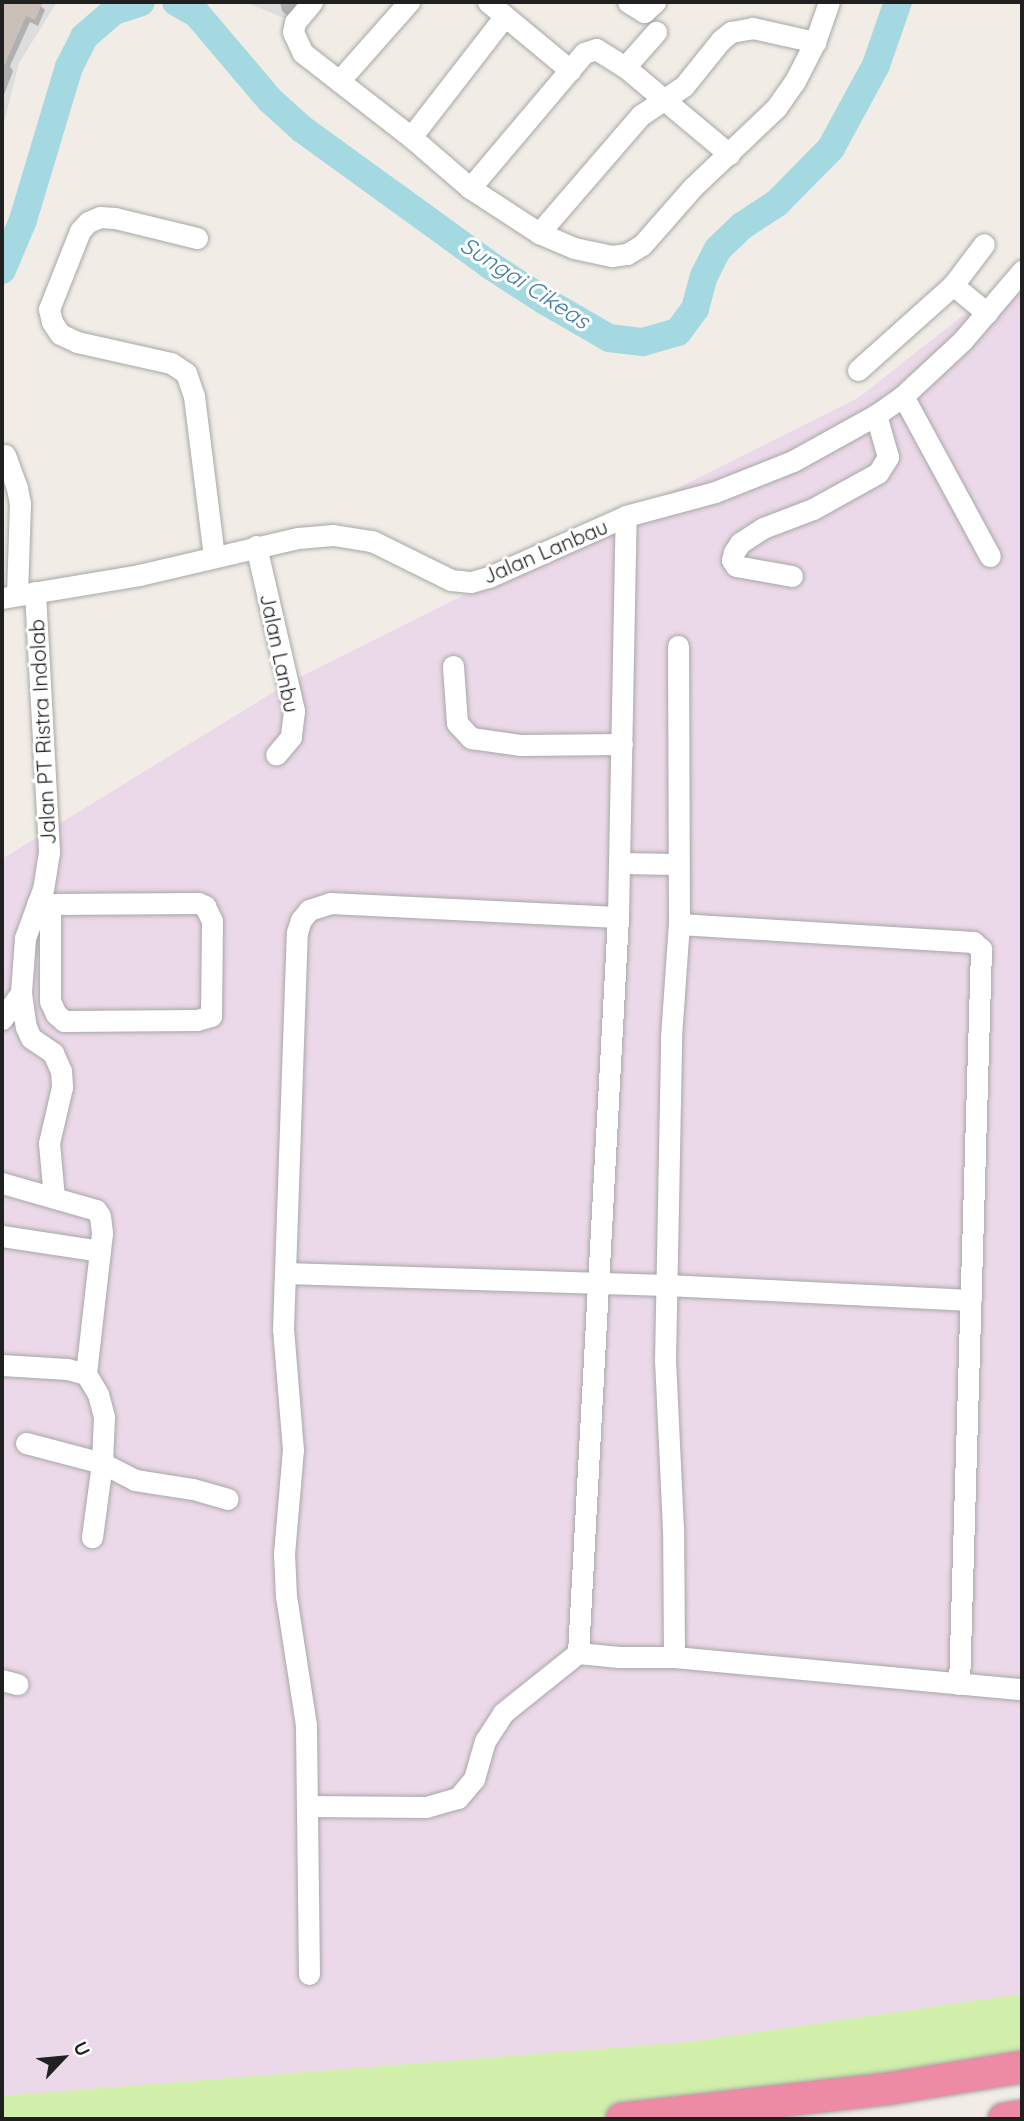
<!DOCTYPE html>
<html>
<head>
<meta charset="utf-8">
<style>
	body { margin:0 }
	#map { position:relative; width:1024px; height:2121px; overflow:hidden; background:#f1ede6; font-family:Quicksand,sans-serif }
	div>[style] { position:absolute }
	.residential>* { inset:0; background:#dedddd }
	.industrial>* { inset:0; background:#ebd8e9 }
	.grass>* { inset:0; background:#d1eeaa }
	.shadow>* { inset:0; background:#0003 }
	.river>* { height:28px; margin:-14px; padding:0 14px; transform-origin:14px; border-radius:14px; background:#a4d9e2 }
	.building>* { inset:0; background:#cabfb9 }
	.roads { filter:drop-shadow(0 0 2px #a7a7a7) drop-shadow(0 0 2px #a7a7a7) }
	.minor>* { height:21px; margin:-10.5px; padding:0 10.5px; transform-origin:10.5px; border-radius:10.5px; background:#fff }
	.highway>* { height:32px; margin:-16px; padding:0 16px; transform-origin:16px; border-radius:16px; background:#ed8aa4 }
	span { translate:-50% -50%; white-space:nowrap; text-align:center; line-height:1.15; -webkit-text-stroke:6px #fff; paint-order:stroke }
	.street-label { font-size:21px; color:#202020 }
	.water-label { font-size:23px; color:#407ca7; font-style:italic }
	.frame { position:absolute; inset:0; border:4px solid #202020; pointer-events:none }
	.north { position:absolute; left:28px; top:2023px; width:70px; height:70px; -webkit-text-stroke:5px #fff; paint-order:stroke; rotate:64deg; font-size:19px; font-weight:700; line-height:28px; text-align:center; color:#202020 }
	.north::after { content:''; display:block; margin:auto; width:24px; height:32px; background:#202020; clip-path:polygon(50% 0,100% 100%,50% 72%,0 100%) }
</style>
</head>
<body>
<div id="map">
	<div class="residential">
		<i style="clip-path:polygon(2px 2px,57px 2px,19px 63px,2px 131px)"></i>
		<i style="clip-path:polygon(245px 2px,311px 2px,294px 22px)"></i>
	</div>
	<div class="industrial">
		<i style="clip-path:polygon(1022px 269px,1022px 1994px,689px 2042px,2px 2096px,2px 859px,290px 682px,858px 398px)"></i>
	</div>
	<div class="grass">
		<i style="clip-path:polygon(1022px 1994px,1022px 2066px,622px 2119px,2px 2119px,2px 2096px,689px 2042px)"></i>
	</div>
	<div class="shadow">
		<i style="clip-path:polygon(2px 2px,37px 2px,45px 10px,38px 26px,30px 22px,10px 66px,13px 71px,2px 100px)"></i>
		<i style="clip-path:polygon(280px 2px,306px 2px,290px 18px,282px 11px)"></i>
	</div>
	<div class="river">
		<i style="left:176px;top:2px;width:24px;rotate:30deg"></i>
		<i style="left:197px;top:14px;width:113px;rotate:49.7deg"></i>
		<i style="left:270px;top:100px;width:43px;rotate:42.2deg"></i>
		<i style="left:302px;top:129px;width:233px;rotate:35.9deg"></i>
		<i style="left:491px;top:266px;width:64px;rotate:32.9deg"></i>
		<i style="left:545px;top:301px;width:74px;rotate:30deg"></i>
		<i style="left:609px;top:338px;width:34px;rotate:7deg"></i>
		<i style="left:643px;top:342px;width:36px;rotate:-16deg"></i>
		<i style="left:678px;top:332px;width:29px;rotate:-54deg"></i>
		<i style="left:695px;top:309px;width:34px;rotate:-75deg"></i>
		<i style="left:704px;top:276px;width:30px;rotate:-63deg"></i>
		<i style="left:718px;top:249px;width:33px;rotate:-44deg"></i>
		<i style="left:742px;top:226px;width:42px;rotate:-33.3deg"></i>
		<i style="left:777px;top:203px;width:77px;rotate:-45.5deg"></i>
		<i style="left:831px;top:148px;width:94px;rotate:-61.5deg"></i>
		<i style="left:876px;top:65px;width:67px;rotate:-70.8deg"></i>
		<i style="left:2px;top:270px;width:54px;rotate:-67.2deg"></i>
		<i style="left:23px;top:220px;width:160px;rotate:-73.3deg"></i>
		<i style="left:69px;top:67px;width:34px;rotate:-63deg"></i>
		<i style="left:84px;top:37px;width:40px;rotate:-41deg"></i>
		<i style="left:114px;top:11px;width:28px;rotate:-18deg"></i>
	</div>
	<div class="building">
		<i style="clip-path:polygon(2px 2px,43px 2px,35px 20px,26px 16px,2px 71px)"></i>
	</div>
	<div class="roads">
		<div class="minor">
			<i style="left:312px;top:2px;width:26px;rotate:130deg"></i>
			<i style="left:295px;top:22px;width:10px;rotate:101deg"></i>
			<i style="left:293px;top:32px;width:23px;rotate:65deg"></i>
			<i style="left:303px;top:53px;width:137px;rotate:37.9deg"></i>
			<i style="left:411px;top:137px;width:78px;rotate:40.8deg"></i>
			<i style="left:470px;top:188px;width:82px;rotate:33.1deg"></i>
			<i style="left:539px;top:233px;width:38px;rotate:23deg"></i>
			<i style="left:574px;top:248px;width:39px;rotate:12deg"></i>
			<i style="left:612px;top:256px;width:15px;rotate:-8deg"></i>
			<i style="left:627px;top:254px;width:17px;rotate:-31deg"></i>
			<i style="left:642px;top:245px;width:77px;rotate:-48.7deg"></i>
			<i style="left:693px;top:187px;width:115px;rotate:-43.6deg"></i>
			<i style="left:776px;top:108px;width:33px;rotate:-55deg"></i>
			<i style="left:795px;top:81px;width:44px;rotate:-62.9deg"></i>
			<i style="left:815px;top:42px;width:42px;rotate:-70.7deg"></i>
			<i style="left:488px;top:2px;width:107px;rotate:39.7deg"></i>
			<i style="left:628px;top:2px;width:19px;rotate:32deg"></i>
			<i style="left:644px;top:12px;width:15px;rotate:-42deg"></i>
			<i style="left:625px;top:67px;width:47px;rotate:-48.5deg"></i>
			<i style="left:339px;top:81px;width:106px;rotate:-48.5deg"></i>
			<i style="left:411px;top:137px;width:153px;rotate:-52.2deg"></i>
			<i style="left:470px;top:188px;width:177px;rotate:-49.8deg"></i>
			<i style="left:584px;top:53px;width:13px;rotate:-18deg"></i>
			<i style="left:596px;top:49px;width:34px;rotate:32deg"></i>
			<i style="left:625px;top:67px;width:136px;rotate:39.9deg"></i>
			<i style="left:539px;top:233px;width:156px;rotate:-49.2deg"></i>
			<i style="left:641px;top:115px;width:52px;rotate:-34deg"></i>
			<i style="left:684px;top:86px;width:59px;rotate:-51.2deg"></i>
			<i style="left:721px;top:40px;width:13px;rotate:-39deg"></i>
			<i style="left:731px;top:32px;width:22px;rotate:-10deg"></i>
			<i style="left:753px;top:28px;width:64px;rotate:12.7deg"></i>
			<i style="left:197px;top:238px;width:84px;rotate:-166.3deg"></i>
			<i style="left:115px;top:218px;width:15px;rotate:-176deg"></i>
			<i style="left:100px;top:217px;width:13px;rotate:157deg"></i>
			<i style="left:88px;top:222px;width:12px;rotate:132deg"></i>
			<i style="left:80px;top:231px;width:84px;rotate:111.7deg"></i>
			<i style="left:49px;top:309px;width:13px;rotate:77deg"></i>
			<i style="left:52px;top:322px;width:14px;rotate:56deg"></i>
			<i style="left:60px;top:334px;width:19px;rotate:25deg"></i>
			<i style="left:77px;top:342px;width:96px;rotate:12.6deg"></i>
			<i style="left:171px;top:363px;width:18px;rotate:34deg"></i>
			<i style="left:186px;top:373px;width:24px;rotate:71deg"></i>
			<i style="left:194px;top:396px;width:161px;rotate:82.9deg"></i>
			<i style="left:953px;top:285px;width:51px;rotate:-52.9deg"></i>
			<i style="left:858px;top:370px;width:127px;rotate:-41.8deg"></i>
			<i style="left:953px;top:285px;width:44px;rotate:39.5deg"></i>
			<i style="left:903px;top:396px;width:182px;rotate:61.5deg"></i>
			<i style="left:5px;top:455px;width:35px;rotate:70deg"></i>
			<i style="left:17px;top:488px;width:16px;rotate:79deg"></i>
			<i style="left:20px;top:504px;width:91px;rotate:91.9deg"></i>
			<i style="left:256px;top:546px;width:169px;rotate:77deg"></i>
			<i style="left:294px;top:711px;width:26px;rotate:97deg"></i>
			<i style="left:291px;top:737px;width:23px;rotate:130deg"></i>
			<i style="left:792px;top:576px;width:57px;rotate:-169.9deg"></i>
			<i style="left:736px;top:566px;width:7px;rotate:-124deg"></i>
			<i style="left:732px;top:560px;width:8px;rotate:-76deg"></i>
			<i style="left:734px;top:552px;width:11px;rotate:-56deg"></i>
			<i style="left:740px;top:543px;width:27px;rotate:-33deg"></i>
			<i style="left:763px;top:528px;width:53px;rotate:-20.8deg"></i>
			<i style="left:813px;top:509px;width:74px;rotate:-29deg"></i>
			<i style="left:878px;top:473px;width:19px;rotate:-58deg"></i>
			<i style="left:888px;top:457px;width:44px;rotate:-105.9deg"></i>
			<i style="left:35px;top:592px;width:260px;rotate:86.9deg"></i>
			<i style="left:49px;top:852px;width:37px;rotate:99deg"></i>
			<i style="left:43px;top:889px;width:52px;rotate:110.2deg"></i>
			<i style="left:25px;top:938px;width:55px;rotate:94.2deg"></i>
			<i style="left:21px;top:993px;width:34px;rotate:82deg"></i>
			<i style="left:26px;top:1027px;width:12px;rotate:66deg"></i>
			<i style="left:31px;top:1038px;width:27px;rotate:34deg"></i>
			<i style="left:53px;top:1053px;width:20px;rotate:66deg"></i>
			<i style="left:61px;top:1071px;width:16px;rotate:86deg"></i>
			<i style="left:62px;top:1087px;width:57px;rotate:103.1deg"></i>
			<i style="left:49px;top:1143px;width:55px;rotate:84.8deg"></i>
			<i style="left:2px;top:598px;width:139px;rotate:-9.5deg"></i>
			<i style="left:139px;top:575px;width:163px;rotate:-13.1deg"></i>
			<i style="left:298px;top:538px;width:35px;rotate:-5deg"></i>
			<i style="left:333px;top:535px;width:39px;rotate:9deg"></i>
			<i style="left:372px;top:541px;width:88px;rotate:26.3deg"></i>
			<i style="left:451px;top:580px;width:20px;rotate:6deg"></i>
			<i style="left:471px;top:582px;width:19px;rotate:-16deg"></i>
			<i style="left:489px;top:577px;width:150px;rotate:-24deg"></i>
			<i style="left:626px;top:516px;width:92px;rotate:-15.1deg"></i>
			<i style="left:715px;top:492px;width:84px;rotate:-21.7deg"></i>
			<i style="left:793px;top:461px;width:95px;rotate:-29deg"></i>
			<i style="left:876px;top:415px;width:33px;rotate:-35deg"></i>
			<i style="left:903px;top:396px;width:82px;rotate:-43deg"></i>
			<i style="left:963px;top:340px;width:91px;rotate:-49.5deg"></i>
			<i style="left:453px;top:666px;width:57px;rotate:86deg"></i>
			<i style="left:457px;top:723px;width:21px;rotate:47deg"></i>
			<i style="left:471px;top:738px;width:49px;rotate:8.1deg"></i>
			<i style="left:520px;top:745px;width:102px;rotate:-0.6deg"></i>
			<i style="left:620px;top:863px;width:57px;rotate:1deg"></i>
			<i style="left:37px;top:904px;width:13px"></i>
			<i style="left:50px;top:904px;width:148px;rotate:-0.4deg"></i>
			<i style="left:198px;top:903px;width:8px;rotate:23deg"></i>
			<i style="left:205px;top:906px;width:17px;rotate:65deg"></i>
			<i style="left:212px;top:921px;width:95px;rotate:90.6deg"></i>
			<i style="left:211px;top:1016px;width:15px;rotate:164deg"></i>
			<i style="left:197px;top:1020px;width:133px;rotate:179.6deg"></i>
			<i style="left:64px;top:1021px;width:11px;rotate:-139deg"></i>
			<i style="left:56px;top:1014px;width:14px;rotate:-115deg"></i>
			<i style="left:50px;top:1001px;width:97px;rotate:-90deg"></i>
			<i style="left:679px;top:924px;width:295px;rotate:3.5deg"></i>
			<i style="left:973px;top:942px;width:11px;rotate:41deg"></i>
			<i style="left:981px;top:949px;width:735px;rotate:91.71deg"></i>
			<i style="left:2px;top:1019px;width:32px;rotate:-54deg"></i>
			<i style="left:2px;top:1183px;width:98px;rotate:16deg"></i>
			<i style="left:96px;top:1210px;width:7px;rotate:56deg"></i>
			<i style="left:100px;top:1216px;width:17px;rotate:83deg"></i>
			<i style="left:102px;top:1233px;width:142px;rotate:96.5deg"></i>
			<i style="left:86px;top:1374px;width:20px;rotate:-165deg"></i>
			<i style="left:67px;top:1369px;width:65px;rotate:-176.5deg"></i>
			<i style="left:2px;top:1236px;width:99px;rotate:8.7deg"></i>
			<i style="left:285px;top:1273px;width:381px;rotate:1.8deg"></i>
			<i style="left:666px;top:1285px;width:305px;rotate:2.8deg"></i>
			<i style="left:86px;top:1374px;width:23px;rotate:59deg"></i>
			<i style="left:98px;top:1394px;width:24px;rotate:75deg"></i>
			<i style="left:104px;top:1417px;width:46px;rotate:92.5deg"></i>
			<i style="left:102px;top:1463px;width:75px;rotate:97.7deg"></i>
			<i style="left:26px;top:1443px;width:79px;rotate:14.7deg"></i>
			<i style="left:102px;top:1463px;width:37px;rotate:27deg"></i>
			<i style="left:135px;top:1480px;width:59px;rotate:8.8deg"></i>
			<i style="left:193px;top:1489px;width:36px;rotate:16deg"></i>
			<i style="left:578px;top:1653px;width:41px;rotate:5.6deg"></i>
			<i style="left:619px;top:1657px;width:55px"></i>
			<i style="left:674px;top:1657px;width:349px;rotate:5.3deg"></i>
			<i style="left:674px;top:1657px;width:128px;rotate:-90.4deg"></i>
			<i style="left:673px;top:1529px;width:168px;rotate:-92.7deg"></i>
			<i style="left:665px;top:1361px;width:324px;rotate:-88.9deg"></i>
			<i style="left:671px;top:1037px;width:113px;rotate:-86deg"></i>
			<i style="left:679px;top:924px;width:278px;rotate:-90.2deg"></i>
			<i style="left:2px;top:1680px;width:16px;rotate:15deg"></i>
			<i style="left:307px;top:1806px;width:119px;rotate:0.5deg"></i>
			<i style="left:426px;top:1807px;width:33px;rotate:-16deg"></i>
			<i style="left:458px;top:1798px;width:25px;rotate:-50deg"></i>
			<i style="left:474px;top:1779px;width:40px;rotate:-74deg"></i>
			<i style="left:485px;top:1741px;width:33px;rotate:-57deg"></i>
			<i style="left:503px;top:1713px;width:96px;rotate:-38.7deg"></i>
			<i style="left:578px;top:1653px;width:737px;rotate:-86.89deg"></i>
			<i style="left:618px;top:917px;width:401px;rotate:-88.9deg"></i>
			<i style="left:309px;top:1974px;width:249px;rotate:-90.7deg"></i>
			<i style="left:306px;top:1725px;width:131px;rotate:-98.8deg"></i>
			<i style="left:286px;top:1596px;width:42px;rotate:-92.7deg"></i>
			<i style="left:284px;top:1554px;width:104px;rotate:-85.1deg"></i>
			<i style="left:293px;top:1450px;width:121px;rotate:-94.7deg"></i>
			<i style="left:283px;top:1329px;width:397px;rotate:-88deg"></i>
			<i style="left:297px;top:932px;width:13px;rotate:-72deg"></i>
			<i style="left:301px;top:920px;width:13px;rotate:-51deg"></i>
			<i style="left:309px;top:910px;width:22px;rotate:-18deg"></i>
			<i style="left:330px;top:903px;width:288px;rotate:2.8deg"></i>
		</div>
		<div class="highway">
			<i style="left:622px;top:2119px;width:273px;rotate:-6.5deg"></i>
			<i style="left:893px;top:2088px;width:131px;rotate:-9.2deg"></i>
			<i style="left:1004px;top:2119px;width:18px;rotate:-9deg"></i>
		</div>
	</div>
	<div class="street-label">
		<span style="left:545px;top:551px;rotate:-23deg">Jalan Lanbau</span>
		<span style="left:280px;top:653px;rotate:78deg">Jalan Lanbu</span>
		<span style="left:42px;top:732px;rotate:-93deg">Jalan PT Ristra Indolab</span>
	</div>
	<div class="water-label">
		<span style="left:525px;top:283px;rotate:33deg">Sungai Cikeas</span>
	</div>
	<div class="frame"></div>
	<div class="north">U</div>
</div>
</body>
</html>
